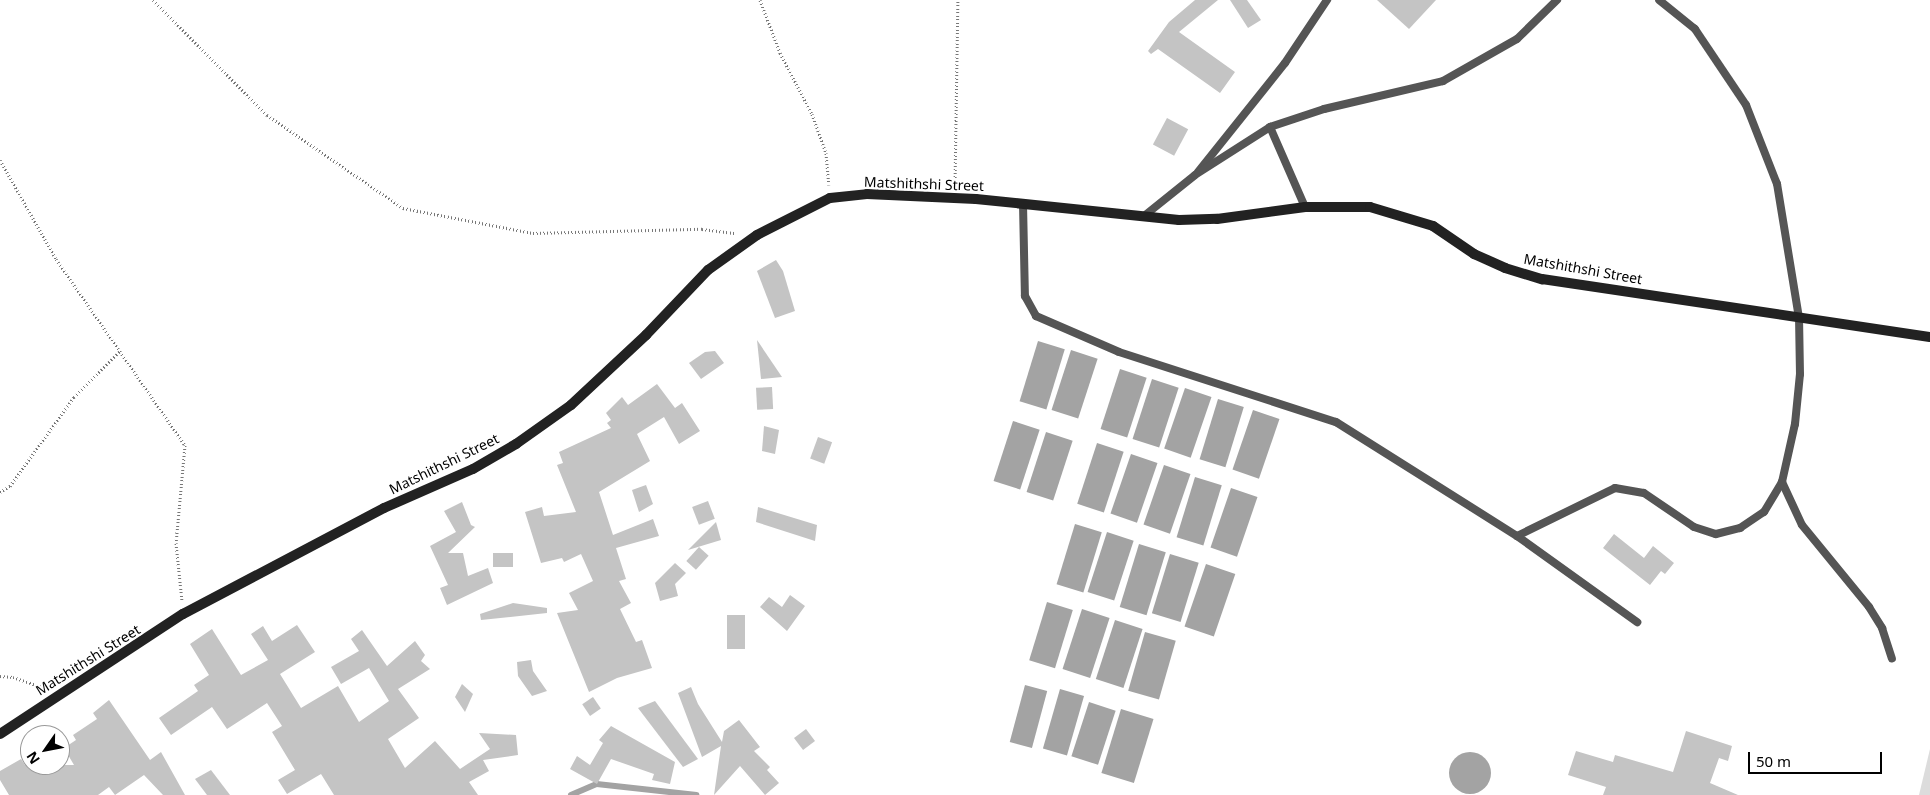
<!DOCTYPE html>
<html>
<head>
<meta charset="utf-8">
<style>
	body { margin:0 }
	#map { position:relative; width:1930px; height:795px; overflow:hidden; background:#fff; font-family:"Noto Sans",sans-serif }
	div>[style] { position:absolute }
	.green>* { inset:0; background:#dcdcdc }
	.water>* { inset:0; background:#a3a3a3; transform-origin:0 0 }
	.round { border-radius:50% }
	.stream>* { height:5.5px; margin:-2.75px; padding:0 2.75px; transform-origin:2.75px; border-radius:2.75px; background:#a3a3a3 }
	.building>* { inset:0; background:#c4c4c4; transform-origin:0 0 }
	.path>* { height:3px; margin-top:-1.5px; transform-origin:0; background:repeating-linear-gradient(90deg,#777 0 1px,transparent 0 3.5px) }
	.lane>* { height:8px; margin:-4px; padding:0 4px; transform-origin:4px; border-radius:4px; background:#555 }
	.secondary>* { height:10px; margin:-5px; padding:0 5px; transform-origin:5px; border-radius:5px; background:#222 }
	span { translate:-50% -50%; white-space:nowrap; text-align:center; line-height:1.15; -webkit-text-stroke:4px #fff; paint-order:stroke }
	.street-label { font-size:14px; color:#000 }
	.north { position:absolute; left:20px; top:725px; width:50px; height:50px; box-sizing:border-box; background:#fff; border:1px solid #999; border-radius:50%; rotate:237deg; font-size:14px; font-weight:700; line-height:20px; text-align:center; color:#000 }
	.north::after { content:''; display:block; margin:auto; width:18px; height:22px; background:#000; clip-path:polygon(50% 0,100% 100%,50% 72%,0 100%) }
	.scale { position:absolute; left:1748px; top:752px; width:134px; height:22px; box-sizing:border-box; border:2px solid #000; border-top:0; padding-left:6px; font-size:15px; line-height:18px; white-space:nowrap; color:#000; -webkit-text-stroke:4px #fff; paint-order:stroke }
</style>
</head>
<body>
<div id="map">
	<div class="green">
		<i style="clip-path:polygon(1930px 749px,1930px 795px,1919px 795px)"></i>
	</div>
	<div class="water">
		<i style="left:1038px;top:341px;width:28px;height:63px;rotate:17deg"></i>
		<i style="left:1071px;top:350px;width:28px;height:63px;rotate:18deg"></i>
		<i style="left:1120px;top:369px;width:28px;height:63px;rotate:18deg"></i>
		<i style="left:1152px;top:379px;width:28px;height:63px;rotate:18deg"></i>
		<i style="left:1185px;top:388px;width:28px;height:64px;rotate:19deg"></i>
		<i style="left:1218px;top:399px;width:27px;height:63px;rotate:17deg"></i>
		<i style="left:1253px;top:410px;width:28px;height:63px;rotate:19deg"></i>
		<i style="left:1013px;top:421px;width:28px;height:63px;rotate:18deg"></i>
		<i style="left:1046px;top:432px;width:28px;height:63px;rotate:18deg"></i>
		<i style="left:1097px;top:443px;width:28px;height:64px;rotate:18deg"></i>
		<i style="left:1131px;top:454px;width:28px;height:63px;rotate:19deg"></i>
		<i style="left:1164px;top:465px;width:28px;height:63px;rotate:19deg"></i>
		<i style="left:1195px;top:477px;width:28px;height:63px;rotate:17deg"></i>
		<i style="left:1231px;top:488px;width:28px;height:63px;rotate:19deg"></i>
		<i style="left:1075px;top:524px;width:28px;height:63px;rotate:17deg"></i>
		<i style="left:1107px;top:532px;width:28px;height:63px;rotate:18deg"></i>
		<i style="left:1139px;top:544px;width:28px;height:66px;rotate:17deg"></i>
		<i style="left:1170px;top:554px;width:30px;height:62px;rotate:17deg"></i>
		<i style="left:1206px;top:564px;width:31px;height:66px;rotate:19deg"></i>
		<i style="left:1047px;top:602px;width:27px;height:61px;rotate:17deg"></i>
		<i style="left:1082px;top:609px;width:29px;height:63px;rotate:18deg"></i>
		<i style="left:1115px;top:620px;width:29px;height:62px;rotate:18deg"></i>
		<i style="left:1145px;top:632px;width:32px;height:61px;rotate:16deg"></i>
		<i style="left:1025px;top:685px;width:23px;height:59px;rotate:15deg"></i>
		<i style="left:1060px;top:689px;width:25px;height:62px;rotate:16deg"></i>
		<i style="left:1089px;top:702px;width:28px;height:57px;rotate:18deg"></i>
		<i style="left:1121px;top:709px;width:34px;height:67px;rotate:17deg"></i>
		<i class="round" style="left:1449px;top:752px;width:42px;height:42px"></i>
	</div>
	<div class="stream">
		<i style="left:571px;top:795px;width:28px;rotate:-23deg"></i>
		<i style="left:597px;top:784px;width:100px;rotate:6.3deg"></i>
	</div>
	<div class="building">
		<i style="clip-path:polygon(1195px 0,1218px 0,1179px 32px,1235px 72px,1220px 93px,1158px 49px,1151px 54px,1148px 51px,1169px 22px)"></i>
		<i style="clip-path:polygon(1230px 0,1247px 0,1261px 20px,1248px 28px)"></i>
		<i style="clip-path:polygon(1377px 0,1436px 0,1409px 29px)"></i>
		<i style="left:1167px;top:118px;width:24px;height:30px;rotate:28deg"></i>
		<i style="clip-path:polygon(776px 260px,783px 271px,795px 311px,775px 318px,757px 271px)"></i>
		<i style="clip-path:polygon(757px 340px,782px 377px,761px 379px)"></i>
		<i style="clip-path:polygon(715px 351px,724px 363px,701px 379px,689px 363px,705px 352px)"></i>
		<i style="clip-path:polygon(657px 384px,675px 408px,682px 403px,700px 431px,679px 444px,664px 417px,637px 434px,650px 461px,599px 492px,613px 535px,653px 519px,659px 536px,616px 548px,626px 579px,619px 581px,631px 603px,620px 609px,636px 642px,642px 640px,652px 668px,617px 678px,589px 692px,557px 613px,578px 610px,569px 593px,593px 581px,581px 554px,564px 562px,562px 558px,541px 563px,525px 512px,542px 507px,544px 516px,576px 512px,557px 465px,563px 463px,559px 452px,611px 428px,607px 423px,611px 420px,606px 413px,622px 397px,628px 405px)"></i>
		<i style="left:772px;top:387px;width:22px;height:16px;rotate:87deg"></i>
		<i style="clip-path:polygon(764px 426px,779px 430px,775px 454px,762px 451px)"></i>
		<i style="left:818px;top:437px;width:15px;height:23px;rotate:20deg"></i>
		<i style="clip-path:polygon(646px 485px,653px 504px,639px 512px,632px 490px)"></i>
		<i style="left:708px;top:501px;width:19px;height:17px;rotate:69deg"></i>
		<i style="clip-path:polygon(462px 502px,471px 525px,475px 527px,448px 553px,463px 553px,468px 576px,488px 568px,493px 583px,447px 605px,440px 588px,448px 585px,430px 546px,456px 532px,444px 511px)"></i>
		<i style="clip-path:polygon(758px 507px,817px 525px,815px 541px,756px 522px)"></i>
		<i style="clip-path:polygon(716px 522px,721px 540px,688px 550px)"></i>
		<i style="clip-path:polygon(1614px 534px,1644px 558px,1653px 546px,1674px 563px,1665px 574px,1661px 571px,1650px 585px,1603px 548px)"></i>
		<i style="left:699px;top:547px;width:13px;height:19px;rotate:42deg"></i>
		<i style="left:493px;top:553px;width:20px;height:14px"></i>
		<i style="clip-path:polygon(675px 563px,686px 573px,675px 584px,678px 596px,660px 601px,655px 583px)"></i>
		<i style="clip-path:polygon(790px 595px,805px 606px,787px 631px,760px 607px,769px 597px,782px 607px)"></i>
		<i style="clip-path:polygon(513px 603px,547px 608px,547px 613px,481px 620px,480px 614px)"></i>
		<i style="left:727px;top:615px;width:18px;height:34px"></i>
		<i style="clip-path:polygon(297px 625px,315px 652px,280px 674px,301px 708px,338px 686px,359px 722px,389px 701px,369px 668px,341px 684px,331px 667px,359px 651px,351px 639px,362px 630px,387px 666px,415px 641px,425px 655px,421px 661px,430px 669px,398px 689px,419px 718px,388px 739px,405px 768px,435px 741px,460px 769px,490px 749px,479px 733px,516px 735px,518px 755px,483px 760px,489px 771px,469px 782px,478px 795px,334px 795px,321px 774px,287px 794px,278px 780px,295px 770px,272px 732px,282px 726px,267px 703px,227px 729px,212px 707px,171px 735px,159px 718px,198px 691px,194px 685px,209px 675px,190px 644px,212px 629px,241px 675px,268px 660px,251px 634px,263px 626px,272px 641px)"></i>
		<i style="clip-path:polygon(531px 660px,533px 671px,547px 691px,532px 696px,518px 676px,517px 662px)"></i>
		<i style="clip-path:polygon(462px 684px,473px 694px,465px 712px,455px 697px)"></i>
		<i style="clip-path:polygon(691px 687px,698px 704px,722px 742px,724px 731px,739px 720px,760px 747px,754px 751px,770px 767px,767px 770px,779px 783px,765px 795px,740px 766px,714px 795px,721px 746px,702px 757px,678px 693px)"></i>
		<i style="left:593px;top:697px;width:14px;height:13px;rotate:56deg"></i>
		<i style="clip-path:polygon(109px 700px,150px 760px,161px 752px,185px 795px,163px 795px,144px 775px,115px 795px,109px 787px,98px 795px,9px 795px,0 780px,0 771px,21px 759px,25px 765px,74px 765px,64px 748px,76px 740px,73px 735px,97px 719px,93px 713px)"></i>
		<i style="clip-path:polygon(655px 701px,698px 759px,683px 767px,638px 708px)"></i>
		<i style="clip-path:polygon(611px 726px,675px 762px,670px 784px,652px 780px,654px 774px,611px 759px,597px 784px,570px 769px,577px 756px,590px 765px,603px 743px,599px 740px)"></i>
		<i style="left:806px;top:729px;width:15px;height:15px;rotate:53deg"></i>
		<i style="clip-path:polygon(1686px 731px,1732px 746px,1728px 761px,1719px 758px,1710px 783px,1738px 795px,1603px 795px,1606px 787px,1568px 775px,1576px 751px,1613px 762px,1615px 755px,1673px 772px)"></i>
		<i style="clip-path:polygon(211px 770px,230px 795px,207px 795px,195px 779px)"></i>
	</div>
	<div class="path">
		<i style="left:153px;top:0;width:162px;rotate:45.3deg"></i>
		<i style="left:267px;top:115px;width:165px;rotate:34.4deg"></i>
		<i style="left:403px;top:208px;width:132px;rotate:10.9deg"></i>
		<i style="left:533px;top:233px;width:169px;rotate:-1.4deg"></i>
		<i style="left:702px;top:229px;width:34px;rotate:7deg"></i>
		<i style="left:760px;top:0;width:57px;rotate:69.3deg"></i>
		<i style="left:780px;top:53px;width:69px;rotate:62.3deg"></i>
		<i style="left:812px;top:114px;width:41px;rotate:70.3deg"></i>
		<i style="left:826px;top:153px;width:32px;rotate:85deg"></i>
		<i style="left:0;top:160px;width:114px;rotate:60.5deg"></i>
		<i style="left:56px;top:259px;width:226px;rotate:55.3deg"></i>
		<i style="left:185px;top:445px;width:98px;rotate:95.2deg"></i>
		<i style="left:176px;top:543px;width:58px;rotate:84.1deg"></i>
		<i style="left:955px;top:184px;width:184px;rotate:-89.1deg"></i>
		<i style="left:0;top:492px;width:12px;rotate:-31deg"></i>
		<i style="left:10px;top:486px;width:110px;rotate:-54.3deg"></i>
		<i style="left:74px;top:397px;width:65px;rotate:-45deg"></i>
		<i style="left:0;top:676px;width:13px;rotate:4deg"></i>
		<i style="left:13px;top:677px;width:34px;rotate:19deg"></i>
	</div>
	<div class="lane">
		<i style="left:1270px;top:127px;width:87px;rotate:66.4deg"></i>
		<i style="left:1198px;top:172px;width:139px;rotate:-51.4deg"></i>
		<i style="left:1285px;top:63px;width:76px;rotate:-56.3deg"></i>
		<i style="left:1023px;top:204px;width:92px;rotate:88.8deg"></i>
		<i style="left:1025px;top:296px;width:23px;rotate:61deg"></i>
		<i style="left:1036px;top:316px;width:90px;rotate:23.4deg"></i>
		<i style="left:1119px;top:352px;width:228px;rotate:17.9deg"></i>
		<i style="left:1336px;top:422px;width:214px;rotate:32.2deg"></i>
		<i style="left:1517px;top:536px;width:148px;rotate:35.6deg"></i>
		<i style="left:1144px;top:216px;width:65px;rotate:-38.8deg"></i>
		<i style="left:1195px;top:175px;width:89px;rotate:-32.6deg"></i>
		<i style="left:1270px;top:127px;width:57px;rotate:-18.4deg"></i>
		<i style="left:1324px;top:109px;width:122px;rotate:-13.2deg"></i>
		<i style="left:1443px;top:81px;width:85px;rotate:-29.6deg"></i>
		<i style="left:1517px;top:39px;width:56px;rotate:-44.3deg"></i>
		<i style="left:1782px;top:482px;width:47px;rotate:65.1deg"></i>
		<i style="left:1802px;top:525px;width:106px;rotate:50.7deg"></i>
		<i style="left:1869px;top:607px;width:25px;rotate:58deg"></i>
		<i style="left:1882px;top:628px;width:32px;rotate:72deg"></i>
		<i style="left:1517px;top:536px;width:109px;rotate:-26.1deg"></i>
		<i style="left:1615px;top:488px;width:29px;rotate:10deg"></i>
		<i style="left:1644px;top:493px;width:60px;rotate:34.2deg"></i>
		<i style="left:1694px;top:527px;width:23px;rotate:18deg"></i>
		<i style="left:1716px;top:534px;width:25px;rotate:-14deg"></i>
		<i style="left:1740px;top:528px;width:29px;rotate:-34deg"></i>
		<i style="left:1764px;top:512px;width:35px;rotate:-59deg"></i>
		<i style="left:1782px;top:482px;width:59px;rotate:-77.4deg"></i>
		<i style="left:1795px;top:424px;width:50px;rotate:-84.3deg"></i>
		<i style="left:1800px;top:374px;width:56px;rotate:-91deg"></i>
		<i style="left:1799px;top:318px;width:136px;rotate:-99.3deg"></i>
		<i style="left:1777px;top:184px;width:85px;rotate:-111.4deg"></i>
		<i style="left:1746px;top:105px;width:92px;rotate:-123.9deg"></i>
		<i style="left:1695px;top:29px;width:46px;rotate:-141.1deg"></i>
	</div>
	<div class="secondary">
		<i style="left:0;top:734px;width:219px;rotate:-33.3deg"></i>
		<i style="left:183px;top:614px;width:227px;rotate:-27.8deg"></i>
		<i style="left:384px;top:508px;width:97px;rotate:-23.7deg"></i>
		<i style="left:473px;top:469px;width:50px;rotate:-30.2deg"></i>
		<i style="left:516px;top:444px;width:67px;rotate:-35.3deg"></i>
		<i style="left:571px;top:405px;width:103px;rotate:-43deg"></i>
		<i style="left:646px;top:335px;width:90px;rotate:-46.4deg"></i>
		<i style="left:708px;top:270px;width:60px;rotate:-35.5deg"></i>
		<i style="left:757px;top:235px;width:82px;rotate:-26.9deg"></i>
		<i style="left:830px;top:198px;width:37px;rotate:-6deg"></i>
		<i style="left:867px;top:194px;width:109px;rotate:2.6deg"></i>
		<i style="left:976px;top:199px;width:204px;rotate:5.9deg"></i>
		<i style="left:1179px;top:220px;width:38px;rotate:-2deg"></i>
		<i style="left:1217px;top:219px;width:89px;rotate:-7.8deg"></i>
		<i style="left:1305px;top:207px;width:65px"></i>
		<i style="left:1370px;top:207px;width:66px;rotate:16.8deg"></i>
		<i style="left:1433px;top:226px;width:50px;rotate:34.3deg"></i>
		<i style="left:1474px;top:254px;width:34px;rotate:24deg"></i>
		<i style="left:1505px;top:268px;width:39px;rotate:17deg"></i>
		<i style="left:1542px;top:279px;width:392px;rotate:8.5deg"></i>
	</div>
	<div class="street-label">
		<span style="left:924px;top:184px;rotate:2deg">Matshithshi Street</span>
		<span style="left:1583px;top:269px;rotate:10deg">Matshithshi Street</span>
		<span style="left:444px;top:464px;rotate:-26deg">Matshithshi Street</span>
		<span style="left:88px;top:660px;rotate:-32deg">Matshithshi Street</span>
	</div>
	<div class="north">N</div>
	<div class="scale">50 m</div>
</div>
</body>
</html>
